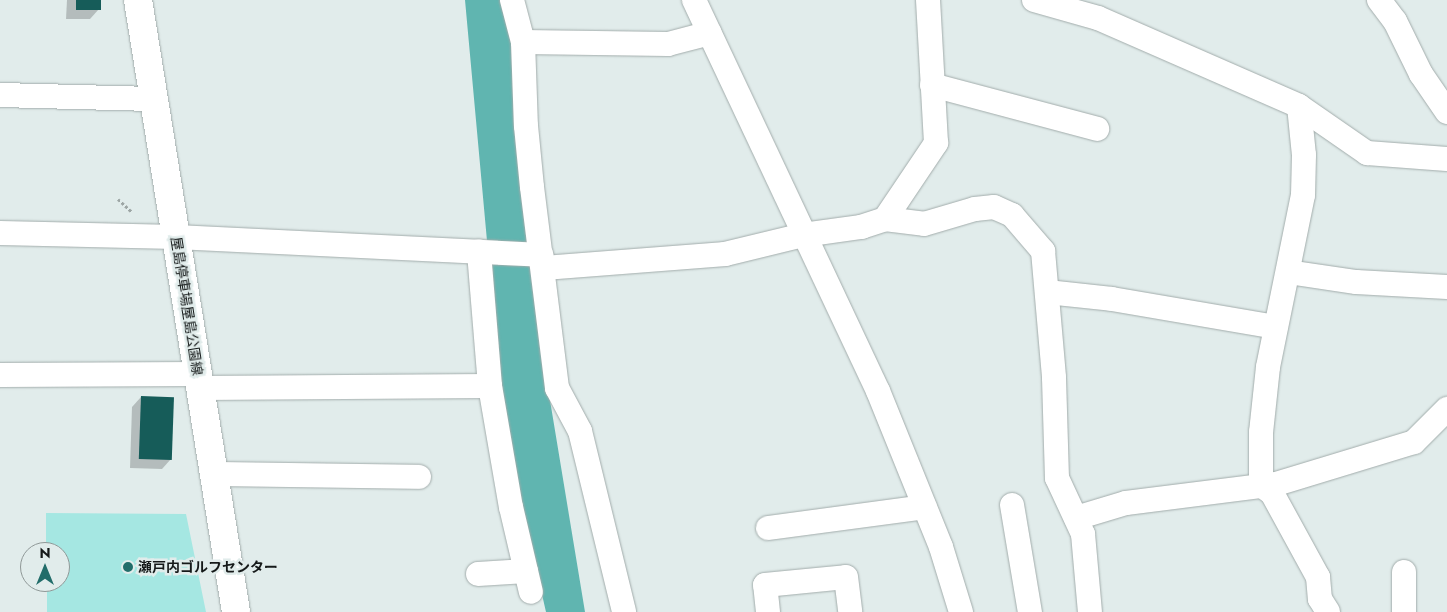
<!DOCTYPE html>
<html>
<head>
<meta charset="utf-8">
<style>
	body { margin:0 }
	#map { position:relative; width:1447px; height:612px; overflow:hidden; background:#e1eceb; font-family:Jost,"Noto Sans JP",sans-serif }
	div>[style] { position:absolute }
	.green>* { inset:0; background:#a5e7e2 }
	.water>* { inset:0; background:#60b5b0 }
	.shadow>* { inset:0; background:#0003 }
	.building>* { inset:0; background:#165c59; transform-origin:0 0 }
	.path>* { height:3px; margin-top:-1.5px; transform-origin:0; background:repeating-linear-gradient(90deg,#9da6a5 0 2.5px,transparent 0 5px) }
	.roads { filter:drop-shadow(0 0 1px #a2acab) drop-shadow(0 0 1px #a2acab) }
	.minor>* { height:24px; margin:-12px; padding:0 12px; transform-origin:12px; border-radius:12px; background:#fff }
	.major>* { height:28px; margin:-14px; padding:0 14px; transform-origin:14px; border-radius:14px; background:#fff }
	.dots>* { width:14px; height:14px; translate:-50% -50%; box-sizing:border-box; border:2px solid #e1eceb; border-radius:50% }
	span { translate:-50% -50%; white-space:nowrap; text-align:center; line-height:1.15; -webkit-text-stroke:5px #e1eceb; paint-order:stroke }
	.street-label { font-size:14px; color:#151919 }
	.poi-label { font-size:14px; color:#151919; font-weight:700 }
	.left { translate:0 -50%; text-align:left }
	.north { position:absolute; left:20px; top:542px; width:50px; height:50px; box-sizing:border-box; background:#e1eceb; border:1px solid #8f9897; border-radius:50%; rotate:0deg; font-size:14px; font-weight:700; line-height:20px; text-align:center; color:#151919 }
	.north::after { content:''; display:block; margin:auto; width:18px; height:22px; background:#226d6a; clip-path:polygon(50% 0,100% 100%,50% 72%,0 100%) }
</style>
</head>
<body>
<div id="map">
	<div class="green">
		<i style="clip-path:polygon(46px 513px,186px 514px,206px 612px,47px 612px,47px 582px,60px 582px,60px 552px,46px 552px)"></i>
	</div>
	<div class="water">
		<i style="clip-path:polygon(465px 0,506px 0,511px 20px,546px 376px,585px 612px,546px 612px,504px 427px)"></i>
	</div>
	<div class="shadow">
		<i style="clip-path:polygon(67px 0,99px 0,99px 9px,90px 19px,66px 19px)"></i>
		<i style="clip-path:polygon(141px 397px,171px 459px,162px 469px,130px 468px,132px 407px)"></i>
	</div>
	<div class="building">
		<i style="left:76px;top:0;width:25px;height:10px"></i>
		<i style="left:141px;top:396px;width:33px;height:63px;rotate:2deg"></i>
	</div>
	<div class="path">
		<i style="left:118px;top:199px;width:19px;rotate:43deg"></i>
	</div>
	<div class="roads">
		<div class="minor">
			<i style="left:512px;top:0;width:43px;rotate:75.3deg"></i>
			<i style="left:523px;top:42px;width:84px;rotate:88deg"></i>
			<i style="left:526px;top:126px;width:61px;rotate:84.4deg"></i>
			<i style="left:532px;top:187px;width:203px;rotate:82.9deg"></i>
			<i style="left:557px;top:388px;width:49px;rotate:61.9deg"></i>
			<i style="left:580px;top:431px;width:186px;rotate:76.3deg"></i>
			<i style="left:694px;top:0;width:432px;rotate:64.8deg"></i>
			<i style="left:878px;top:391px;width:168px;rotate:68deg"></i>
			<i style="left:941px;top:547px;width:68px;rotate:72.9deg"></i>
			<i style="left:1034px;top:0;width:66px;rotate:15.7deg"></i>
			<i style="left:1098px;top:18px;width:219px;rotate:23.6deg"></i>
			<i style="left:1299px;top:106px;width:49px;rotate:84.2deg"></i>
			<i style="left:1304px;top:155px;width:40px;rotate:91.4deg"></i>
			<i style="left:1303px;top:195px;width:176px;rotate:101.5deg"></i>
			<i style="left:1268px;top:367px;width:65px;rotate:96.1deg"></i>
			<i style="left:1261px;top:432px;width:53px;rotate:90deg"></i>
			<i style="left:1261px;top:485px;width:14px;rotate:36deg"></i>
			<i style="left:1272px;top:493px;width:96px;rotate:61.3deg"></i>
			<i style="left:1318px;top:577px;width:22px;rotate:85deg"></i>
			<i style="left:1320px;top:599px;width:15px;rotate:58deg"></i>
			<i style="left:1379px;top:0;width:26px;rotate:53deg"></i>
			<i style="left:1395px;top:21px;width:59px;rotate:63.9deg"></i>
			<i style="left:1421px;top:74px;width:46px;rotate:55.6deg"></i>
			<i style="left:523px;top:42px;width:145px;rotate:0.8deg"></i>
			<i style="left:668px;top:44px;width:43px;rotate:-14.7deg"></i>
			<i style="left:932px;top:85px;width:171px;rotate:14.9deg"></i>
			<i style="left:0;top:95px;width:152px;rotate:1.5deg"></i>
			<i style="left:1299px;top:106px;width:83px;rotate:34.7deg"></i>
			<i style="left:1367px;top:153px;width:80px;rotate:4.3deg"></i>
			<i style="left:885px;top:219px;width:39px;rotate:7deg"></i>
			<i style="left:924px;top:224px;width:53px;rotate:-16.4deg"></i>
			<i style="left:975px;top:209px;width:19px;rotate:-6deg"></i>
			<i style="left:994px;top:207px;width:20px;rotate:24deg"></i>
			<i style="left:1012px;top:215px;width:48px;rotate:49.3deg"></i>
			<i style="left:1043px;top:251px;width:127px;rotate:85deg"></i>
			<i style="left:1054px;top:378px;width:100px;rotate:88.3deg"></i>
			<i style="left:1057px;top:478px;width:62px;rotate:65.1deg"></i>
			<i style="left:1083px;top:534px;width:78px;rotate:84.9deg"></i>
			<i style="left:0;top:233px;width:176px;rotate:1.3deg"></i>
			<i style="left:176px;top:237px;width:366px;rotate:2.8deg"></i>
			<i style="left:544px;top:268px;width:182px;rotate:-4.4deg"></i>
			<i style="left:725px;top:254px;width:80px;rotate:-13.7deg"></i>
			<i style="left:803px;top:235px;width:59px;rotate:-7.9deg"></i>
			<i style="left:861px;top:227px;width:25px;rotate:-18deg"></i>
			<i style="left:885px;top:219px;width:92px;rotate:-56.1deg"></i>
			<i style="left:936px;top:143px;width:143px;rotate:-93.2deg"></i>
			<i style="left:1288px;top:272px;width:69px;rotate:8.4deg"></i>
			<i style="left:1356px;top:282px;width:91px;rotate:3.1deg"></i>
			<i style="left:1047px;top:292px;width:65px;rotate:6.1deg"></i>
			<i style="left:1112px;top:299px;width:166px;rotate:9.7deg"></i>
			<i style="left:0;top:375px;width:197px;rotate:-0.3deg"></i>
			<i style="left:490px;top:386px;width:123px;rotate:80.2deg"></i>
			<i style="left:511px;top:507px;width:87px;rotate:76.8deg"></i>
			<i style="left:200px;top:388px;width:290px;rotate:-0.4deg"></i>
			<i style="left:490px;top:386px;width:135px;rotate:-94.7deg"></i>
			<i style="left:212px;top:474px;width:207px;rotate:0.8deg"></i>
			<i style="left:1012px;top:505px;width:109px;rotate:80.5deg"></i>
			<i style="left:1076px;top:518px;width:52px;rotate:-16.7deg"></i>
			<i style="left:1126px;top:503px;width:151px;rotate:-7.2deg"></i>
			<i style="left:1276px;top:484px;width:144px;rotate:-16.9deg"></i>
			<i style="left:1414px;top:442px;width:47px;rotate:-45deg"></i>
			<i style="left:768px;top:528px;width:158px;rotate:-7.6deg"></i>
			<i style="left:478px;top:574px;width:48px;rotate:-3.6deg"></i>
			<i style="left:768px;top:612px;width:27px;rotate:-96deg"></i>
			<i style="left:765px;top:585px;width:81px;rotate:-5.6deg"></i>
			<i style="left:846px;top:577px;width:35px;rotate:83deg"></i>
			<i style="left:1404px;top:612px;width:40px;rotate:-90deg"></i>
		</div>
		<div class="major">
			<i style="left:138px;top:0;width:620px;rotate:80.9deg"></i>
		</div>
	</div>
	<div class="dots">
		<i style="left:128px;top:567px;background:#226d6a"></i>
	</div>
	<div class="street-label">
		<span style="left:187px;top:306px;rotate:81deg">屋島停車場屋島公園線</span>
	</div>
	<div class="poi-label">
		<span class="left" style="left:138px;top:567px">瀬戸内ゴルフセンター</span>
	</div>
	<div class="north">N</div>
</div>
</body>
</html>
